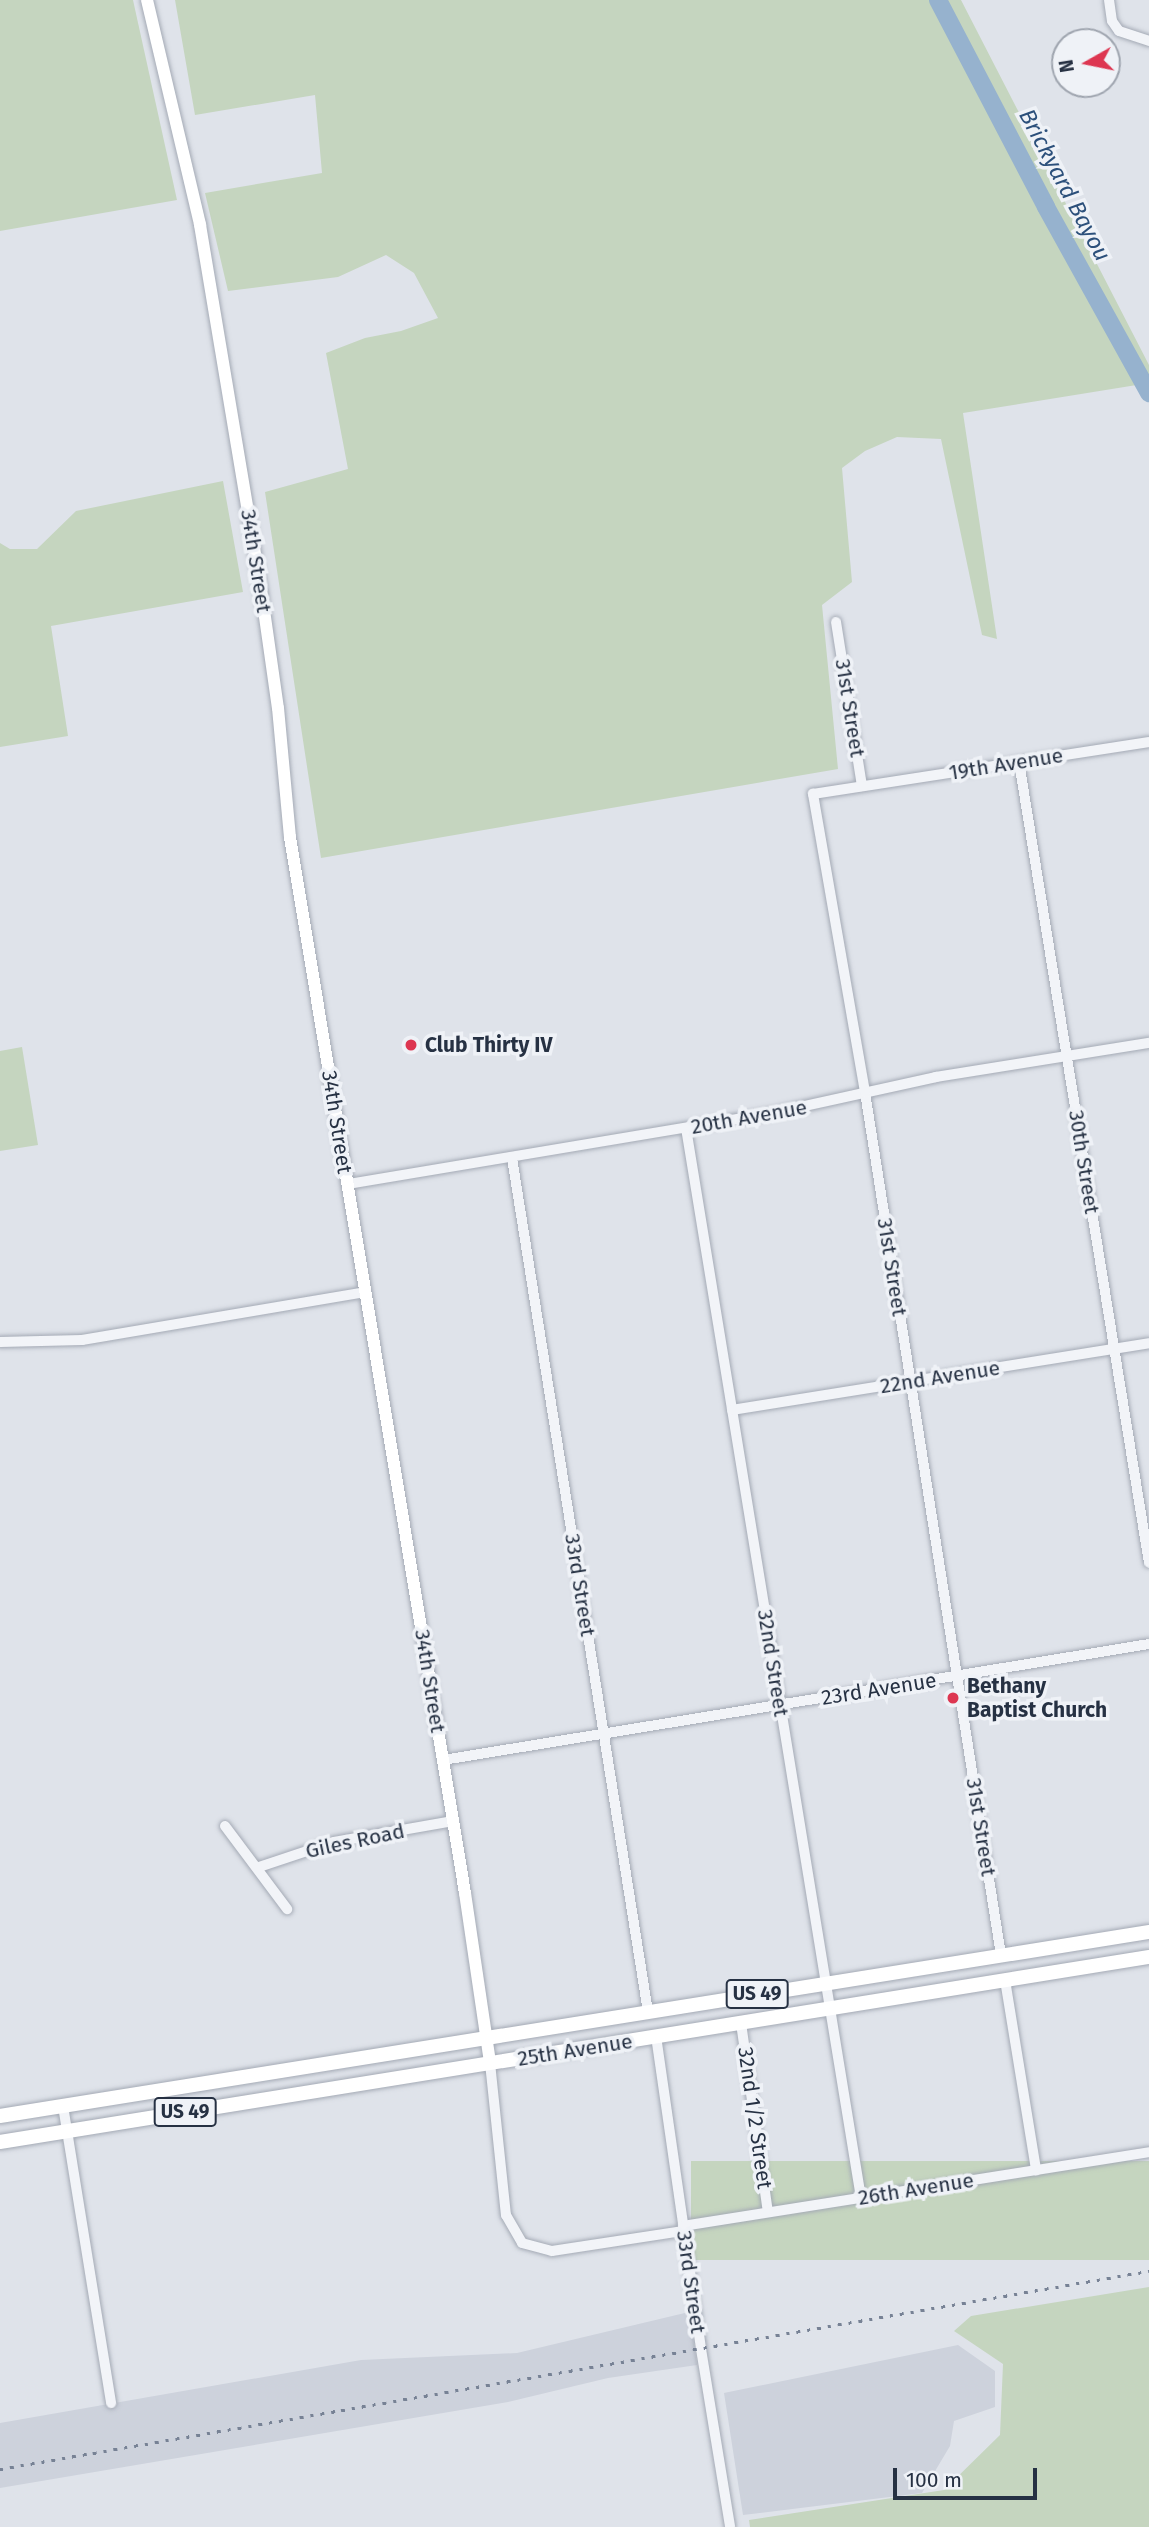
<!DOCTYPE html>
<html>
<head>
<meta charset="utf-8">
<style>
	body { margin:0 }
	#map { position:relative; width:1149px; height:2527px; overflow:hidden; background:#dfe3ea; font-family:"Fira Sans",sans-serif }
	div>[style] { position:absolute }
	.built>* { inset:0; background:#cdd2dc }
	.green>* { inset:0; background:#c5d5bf; transform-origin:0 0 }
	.river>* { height:18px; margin:-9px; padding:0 9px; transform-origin:9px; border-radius:9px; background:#96b2ce }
	.roads { filter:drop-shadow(0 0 2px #a4aab5) drop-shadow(0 0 2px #a4aab5) }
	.street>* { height:10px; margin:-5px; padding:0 5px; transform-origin:5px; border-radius:5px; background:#f2f4f8 }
	.secondary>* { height:12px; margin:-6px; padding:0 6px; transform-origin:6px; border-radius:6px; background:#fff }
	.primary>* { height:14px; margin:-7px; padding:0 7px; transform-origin:7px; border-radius:7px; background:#fff }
	.rail>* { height:2.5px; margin-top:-1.25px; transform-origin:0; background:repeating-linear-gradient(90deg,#778295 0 3.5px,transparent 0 10.5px) }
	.dots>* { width:19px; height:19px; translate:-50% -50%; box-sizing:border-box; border:4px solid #eff2f7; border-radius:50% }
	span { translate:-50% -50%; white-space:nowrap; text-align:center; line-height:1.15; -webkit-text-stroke:7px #eff2f7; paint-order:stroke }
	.shield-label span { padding:2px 5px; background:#eff2f7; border:2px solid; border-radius:5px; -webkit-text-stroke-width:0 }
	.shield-label { font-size:19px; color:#263143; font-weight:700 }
	.street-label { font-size:21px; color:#263143 }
	.poi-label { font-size:21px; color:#263143; font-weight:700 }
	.left { translate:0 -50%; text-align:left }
	.water-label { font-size:23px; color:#2c507b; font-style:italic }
	.north { position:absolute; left:1051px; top:28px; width:70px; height:70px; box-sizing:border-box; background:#eff2f7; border:2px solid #9fa5af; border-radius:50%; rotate:261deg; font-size:19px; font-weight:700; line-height:28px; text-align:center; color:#263143 }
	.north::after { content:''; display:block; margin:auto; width:24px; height:32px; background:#dd3651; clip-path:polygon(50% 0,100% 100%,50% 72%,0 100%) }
	.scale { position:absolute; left:893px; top:2468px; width:144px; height:32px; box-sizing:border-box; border:4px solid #263143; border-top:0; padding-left:9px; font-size:21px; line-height:24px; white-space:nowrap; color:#263143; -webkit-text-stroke:5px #eff2f7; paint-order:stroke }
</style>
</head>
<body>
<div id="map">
	<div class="built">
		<i style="clip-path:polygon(689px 2312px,697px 2365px,608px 2378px,508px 2402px,0 2488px,0 2423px,361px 2360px,517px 2353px)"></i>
		<i style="clip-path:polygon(958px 2345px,995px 2371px,995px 2407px,954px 2421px,950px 2446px,922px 2493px,743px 2515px,724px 2393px)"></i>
	</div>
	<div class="green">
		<i style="clip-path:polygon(0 0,133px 0,177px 200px,0 231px)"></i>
		<i style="clip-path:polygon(175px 0,961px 0,1149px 365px,1149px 383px,963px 413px,997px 639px,982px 635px,941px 439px,897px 437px,865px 451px,842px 468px,852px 582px,822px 605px,838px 769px,321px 858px,265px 492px,348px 469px,326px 353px,365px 338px,401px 331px,438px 318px,414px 273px,386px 255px,338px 277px,228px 291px,205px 193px,322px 173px,315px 95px,195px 115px)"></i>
		<i style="clip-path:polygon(223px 481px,243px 592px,51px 626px,68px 736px,0 747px,0 543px,10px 549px,37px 549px,76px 511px)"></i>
		<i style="clip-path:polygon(22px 1047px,38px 1145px,0 1151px,0 1051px)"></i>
		<i style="left:1149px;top:2161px;width:99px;height:458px;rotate:90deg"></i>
		<i style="clip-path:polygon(1149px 2287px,1149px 2527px,750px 2527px,749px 2520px,944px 2490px,1000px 2435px,1003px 2364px,954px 2331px,971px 2316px)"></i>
	</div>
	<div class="river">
		<i style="left:938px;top:0;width:233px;rotate:62.4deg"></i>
		<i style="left:1046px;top:207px;width:213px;rotate:61deg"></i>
	</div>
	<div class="roads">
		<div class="street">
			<i style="left:1109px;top:0;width:21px;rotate:82deg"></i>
			<i style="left:1112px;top:21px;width:12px;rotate:55deg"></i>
			<i style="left:1119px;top:31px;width:32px;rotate:18deg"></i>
			<i style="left:836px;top:622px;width:166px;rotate:81deg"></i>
			<i style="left:1019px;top:762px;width:811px;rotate:80.78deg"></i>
			<i style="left:686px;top:1128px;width:1084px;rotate:80.71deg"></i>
			<i style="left:512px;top:1158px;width:865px;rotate:80.95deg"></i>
			<i style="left:348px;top:1184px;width:426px;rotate:-9.5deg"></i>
			<i style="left:768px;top:1114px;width:172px;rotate:-12.4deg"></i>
			<i style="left:936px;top:1077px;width:216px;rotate:-9.1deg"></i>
			<i style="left:0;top:1342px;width:82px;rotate:-1.4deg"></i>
			<i style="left:82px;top:1340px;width:287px;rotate:-9.6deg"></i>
			<i style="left:732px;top:1410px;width:422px;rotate:-9.1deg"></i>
			<i style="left:443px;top:1760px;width:715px;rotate:-9.33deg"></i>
			<i style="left:225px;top:1826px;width:104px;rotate:53.2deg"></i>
			<i style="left:259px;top:1867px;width:79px;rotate:-18.4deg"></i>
			<i style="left:334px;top:1842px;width:121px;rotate:-10deg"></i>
			<i style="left:1001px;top:1955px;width:874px;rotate:-98.96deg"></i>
			<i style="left:865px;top:1092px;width:303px;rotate:-99.9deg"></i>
			<i style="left:813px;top:794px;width:340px;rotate:-8.8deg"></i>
			<i style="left:1005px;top:1980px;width:193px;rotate:80.7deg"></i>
			<i style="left:741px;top:2023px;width:191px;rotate:81.9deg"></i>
			<i style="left:656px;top:2036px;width:316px;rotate:81.8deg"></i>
			<i style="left:701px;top:2349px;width:180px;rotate:80.7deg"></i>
			<i style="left:490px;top:2063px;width:153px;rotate:84deg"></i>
			<i style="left:506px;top:2215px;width:32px;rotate:60deg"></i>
			<i style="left:522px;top:2243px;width:31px;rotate:15deg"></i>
			<i style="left:552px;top:2251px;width:133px;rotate:-8.7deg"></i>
			<i style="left:63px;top:2106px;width:301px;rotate:80.8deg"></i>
			<i style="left:683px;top:2226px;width:472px;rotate:-9deg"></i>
		</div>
		<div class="secondary">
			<i style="left:147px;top:0;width:231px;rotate:76.7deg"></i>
			<i style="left:200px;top:225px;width:369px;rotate:80.5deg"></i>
			<i style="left:261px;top:589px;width:120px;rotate:81.9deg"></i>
			<i style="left:278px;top:708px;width:130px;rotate:84.7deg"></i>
			<i style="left:290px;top:837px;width:1070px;rotate:80.59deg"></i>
			<i style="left:465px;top:1893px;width:172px;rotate:81.6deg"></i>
		</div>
		<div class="primary">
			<i style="left:0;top:2116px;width:1164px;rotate:-9.1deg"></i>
			<i style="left:0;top:2142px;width:1164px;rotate:-9.15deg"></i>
		</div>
	</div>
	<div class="rail">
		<i style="left:0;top:2469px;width:1166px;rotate:-9.78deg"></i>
	</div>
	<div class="dots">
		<i style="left:411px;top:1045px;background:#dd3651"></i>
		<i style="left:953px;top:1698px;background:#dd3651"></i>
	</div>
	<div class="shield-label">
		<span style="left:757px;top:1994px">US 49</span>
		<span style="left:185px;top:2112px">US 49</span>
	</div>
	<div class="street-label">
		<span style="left:256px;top:561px;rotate:81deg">34th Street</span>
		<span style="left:850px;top:708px;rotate:81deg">31st Street</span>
		<span style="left:1006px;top:764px;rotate:-9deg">19th Avenue</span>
		<span style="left:749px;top:1117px;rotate:-10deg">20th Avenue</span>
		<span style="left:337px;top:1122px;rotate:81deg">34th Street</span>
		<span style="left:1084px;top:1162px;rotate:81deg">30th Street</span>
		<span style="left:892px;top:1267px;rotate:81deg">31st Street</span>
		<span style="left:940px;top:1377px;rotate:-9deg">22nd Avenue</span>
		<span style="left:580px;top:1585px;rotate:81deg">33rd Street</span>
		<span style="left:773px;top:1663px;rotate:81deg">32nd Street</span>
		<span style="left:430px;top:1681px;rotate:81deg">34th Street</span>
		<span style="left:879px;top:1689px;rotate:-9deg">23rd Avenue</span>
		<span style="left:981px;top:1827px;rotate:81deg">31st Street</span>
		<span style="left:355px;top:1841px;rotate:-12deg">Giles Road</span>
		<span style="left:575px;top:2050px;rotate:-9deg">25th Avenue</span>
		<span style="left:755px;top:2118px;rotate:82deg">32nd 1/2 Street</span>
		<span style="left:916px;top:2189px;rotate:-9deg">26th Avenue</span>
		<span style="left:691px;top:2282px;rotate:82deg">33rd Street</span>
	</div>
	<div class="poi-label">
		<span class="left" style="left:425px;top:1045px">Club Thirty IV</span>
		<span class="left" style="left:967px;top:1698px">Bethany<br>Baptist Church</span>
	</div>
	<div class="water-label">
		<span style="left:1065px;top:185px;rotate:62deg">Brickyard Bayou</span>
	</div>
	<div class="north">N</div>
	<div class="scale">100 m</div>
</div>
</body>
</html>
